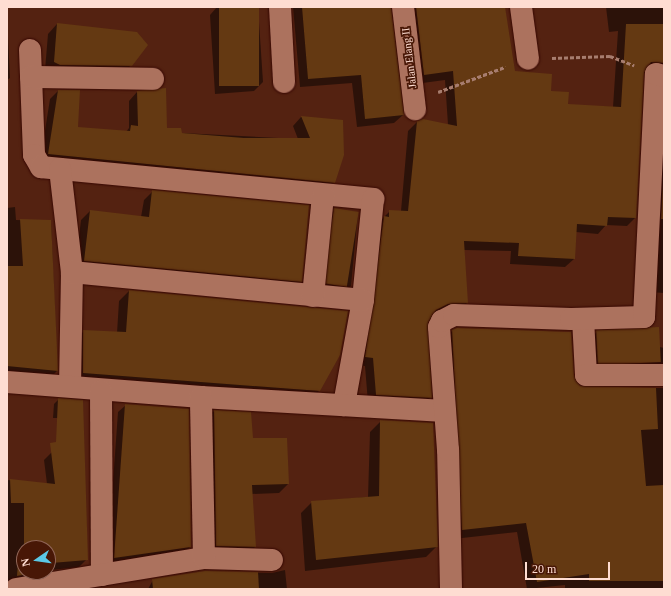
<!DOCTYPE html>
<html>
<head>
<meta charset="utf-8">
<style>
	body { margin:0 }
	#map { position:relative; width:671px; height:596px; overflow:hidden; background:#542211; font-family:Georgia,serif }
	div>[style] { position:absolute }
	.shadow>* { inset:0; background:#0007 }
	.building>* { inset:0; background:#643912; transform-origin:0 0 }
	.path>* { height:2.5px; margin-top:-1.25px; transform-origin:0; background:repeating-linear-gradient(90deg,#a77d6f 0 4px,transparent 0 6px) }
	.roads { filter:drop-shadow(0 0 1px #370700) drop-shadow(0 0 1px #370700) }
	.minor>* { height:22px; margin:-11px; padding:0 11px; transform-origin:11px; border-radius:11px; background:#ac725e }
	span { translate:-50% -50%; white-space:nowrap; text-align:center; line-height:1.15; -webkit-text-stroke:3.5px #481706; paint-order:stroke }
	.street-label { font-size:11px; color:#feddd2 }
	.frame { position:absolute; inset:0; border:8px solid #feddd2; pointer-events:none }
	.north { position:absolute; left:16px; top:540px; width:40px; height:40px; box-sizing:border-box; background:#481706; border:1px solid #916658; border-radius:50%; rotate:257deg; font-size:11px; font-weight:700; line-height:16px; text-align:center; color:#feddd2 }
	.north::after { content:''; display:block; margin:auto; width:14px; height:18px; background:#5bc8e6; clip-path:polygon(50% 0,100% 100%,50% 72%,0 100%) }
	.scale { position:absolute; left:525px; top:562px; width:85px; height:18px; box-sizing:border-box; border:2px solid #feddd2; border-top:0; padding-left:5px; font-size:12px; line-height:14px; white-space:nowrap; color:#feddd2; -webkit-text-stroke:3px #481706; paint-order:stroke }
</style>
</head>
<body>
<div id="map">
	<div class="shadow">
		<i style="clip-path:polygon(217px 7px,258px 7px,263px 82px,254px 91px,215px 94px,210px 15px)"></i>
		<i style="clip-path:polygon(293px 7px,390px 7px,403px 115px,394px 123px,357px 127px,352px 83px,300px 87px)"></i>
		<i style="clip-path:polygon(402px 7px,504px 7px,514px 72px,567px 105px,613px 107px,618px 31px,609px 32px,606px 7px,664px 7px,664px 78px,659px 72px,643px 73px,635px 218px,627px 226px,606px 225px,598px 234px,576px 232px,574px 259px,565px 267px,510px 264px,511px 251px,464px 250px,467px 303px,458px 311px,439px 312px,427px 321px,431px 397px,422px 406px,368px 403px,365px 366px,357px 365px,381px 220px,390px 211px,401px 211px,408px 131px,417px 122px,448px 125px,445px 80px,415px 84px)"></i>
		<i style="clip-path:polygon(7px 17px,10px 78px,7px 80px)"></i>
		<i style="clip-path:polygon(57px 24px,131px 65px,122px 75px,45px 70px,48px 34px)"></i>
		<i style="clip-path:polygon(58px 91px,77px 128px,126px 132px,129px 128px,129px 101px,137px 92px,166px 129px,182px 133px,298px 139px,293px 126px,301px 117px,342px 121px,334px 182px,326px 191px,40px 162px,50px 99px)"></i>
		<i style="clip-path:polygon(664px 93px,664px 293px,650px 292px)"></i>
		<i style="clip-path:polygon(153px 191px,301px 281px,292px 290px,75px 269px,81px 220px,90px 211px,141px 217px,144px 200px)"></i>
		<i style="clip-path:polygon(15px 207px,16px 220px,51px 221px,57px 371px,49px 379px,7px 373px,7px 208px)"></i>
		<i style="clip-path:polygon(335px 209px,358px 213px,351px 286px,342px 295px,318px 293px,326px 218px)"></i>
		<i style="clip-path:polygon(129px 291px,319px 391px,309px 401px,73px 383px,74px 341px,84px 331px,117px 333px,119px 301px)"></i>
		<i style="clip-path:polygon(452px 331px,573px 376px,579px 387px,586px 388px,664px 388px,664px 589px,565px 589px,565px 585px,527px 589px,517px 532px,453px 539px,443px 340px)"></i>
		<i style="clip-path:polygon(597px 332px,664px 348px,664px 377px,589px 371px,587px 341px)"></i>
		<i style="clip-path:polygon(58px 400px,78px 418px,53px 418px,54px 404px)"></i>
		<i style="clip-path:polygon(126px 405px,190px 547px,183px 555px,107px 565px,118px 412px)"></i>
		<i style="clip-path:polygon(214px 411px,252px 439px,288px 484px,279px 493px,251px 494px,255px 547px,246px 556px,208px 555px,205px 420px)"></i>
		<i style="clip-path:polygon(381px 421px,437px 546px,426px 557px,305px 571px,301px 513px,312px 502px,368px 497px,370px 432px)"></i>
		<i style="clip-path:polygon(evenodd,52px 452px,87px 559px,79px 567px,51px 570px,43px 578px,7px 584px,7px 480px,47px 484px,44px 460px,52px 452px,24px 548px,48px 548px,48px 572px,24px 572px,24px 548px)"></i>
		<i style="clip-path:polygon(285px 570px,287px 589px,148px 589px,153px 580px,205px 572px,272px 573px)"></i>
	</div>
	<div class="building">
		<i style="left:219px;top:7px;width:40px;height:79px"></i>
		<i style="clip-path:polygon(302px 7px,391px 7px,404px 115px,365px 119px,361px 75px,308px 79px)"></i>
		<i style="clip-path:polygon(416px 7px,505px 7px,515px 71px,552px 74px,551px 91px,569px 92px,568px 104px,621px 107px,626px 24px,664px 24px,664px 63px,651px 62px,644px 73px,636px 218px,608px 217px,607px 226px,577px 224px,575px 259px,518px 256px,519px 243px,464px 241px,468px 303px,448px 304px,436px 310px,428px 322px,432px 398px,376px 395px,373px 358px,365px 357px,384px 216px,389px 217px,389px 210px,408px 211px,417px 121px,423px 119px,457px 126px,453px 71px,424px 75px)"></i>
		<i style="clip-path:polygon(57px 23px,137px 32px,148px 45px,132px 66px,60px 65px,54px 62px)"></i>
		<i style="clip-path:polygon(166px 88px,167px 128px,181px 128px,182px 133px,244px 138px,310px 138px,301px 116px,343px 120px,344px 155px,335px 183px,48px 154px,58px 90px,80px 90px,78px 127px,130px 131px,131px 125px,138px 126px,137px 91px)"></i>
		<i style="clip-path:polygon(664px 165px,664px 219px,661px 219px)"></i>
		<i style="clip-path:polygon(152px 190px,309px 205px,302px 282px,84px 261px,90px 210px,149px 217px)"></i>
		<i style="left:334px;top:208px;width:25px;height:76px;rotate:9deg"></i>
		<i style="clip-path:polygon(20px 219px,51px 220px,58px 371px,7px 366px,7px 266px,23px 266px)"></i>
		<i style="clip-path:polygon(129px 290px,348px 311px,340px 355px,320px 391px,83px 373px,83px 330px,126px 332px)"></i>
		<i style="left:659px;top:327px;width:35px;height:63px;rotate:87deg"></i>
		<i style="clip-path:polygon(457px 328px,571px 332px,574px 376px,580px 386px,656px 388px,658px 429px,641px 430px,646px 486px,664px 485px,664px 581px,589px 581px,589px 574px,537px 582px,526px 523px,462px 530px,452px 330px)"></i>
		<i style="clip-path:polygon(58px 398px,83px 400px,88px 560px,51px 563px,52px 570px,48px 571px,48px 548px,24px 548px,24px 572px,42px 572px,17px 576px,19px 550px,24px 550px,24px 503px,11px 503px,10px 479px,55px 484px,50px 443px,56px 442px)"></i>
		<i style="clip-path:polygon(125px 404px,189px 409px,191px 547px,114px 558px)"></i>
		<i style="clip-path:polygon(214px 410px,251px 412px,253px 438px,287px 438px,289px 484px,252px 485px,256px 547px,216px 546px)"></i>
		<i style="clip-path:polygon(380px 420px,433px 423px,438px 547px,316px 560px,311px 501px,379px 496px)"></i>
		<i style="clip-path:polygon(205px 571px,258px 572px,259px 589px,153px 589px,152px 579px)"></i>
	</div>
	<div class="path">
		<i style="left:552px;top:58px;width:58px;rotate:-2deg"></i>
		<i style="left:610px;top:56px;width:26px;rotate:21deg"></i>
		<i style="left:438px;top:92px;width:72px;rotate:-20.5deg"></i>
	</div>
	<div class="roads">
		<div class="minor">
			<i style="left:280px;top:7px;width:75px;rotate:86.9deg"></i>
			<i style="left:403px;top:7px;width:103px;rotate:83.3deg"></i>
			<i style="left:521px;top:7px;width:52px;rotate:82.3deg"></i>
			<i style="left:30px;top:50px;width:105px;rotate:87.8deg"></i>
			<i style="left:34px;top:155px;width:14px;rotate:60deg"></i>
			<i style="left:41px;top:167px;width:334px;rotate:5.5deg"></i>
			<i style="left:373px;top:199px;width:101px;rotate:95.7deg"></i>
			<i style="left:363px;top:300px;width:107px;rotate:100.3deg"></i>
			<i style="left:31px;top:77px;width:122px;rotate:0.9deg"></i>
			<i style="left:60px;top:169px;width:104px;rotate:83.4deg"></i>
			<i style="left:72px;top:272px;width:114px;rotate:91deg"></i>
			<i style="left:72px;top:272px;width:292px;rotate:5.5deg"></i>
			<i style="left:313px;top:296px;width:101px;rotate:-84.3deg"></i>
			<i style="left:583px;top:319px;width:56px;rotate:86.9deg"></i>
			<i style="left:586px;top:375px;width:78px"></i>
			<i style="left:7px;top:382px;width:195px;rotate:4.4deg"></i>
			<i style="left:201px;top:397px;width:244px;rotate:3.3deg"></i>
			<i style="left:101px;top:391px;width:184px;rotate:89.7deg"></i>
			<i style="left:204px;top:558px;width:68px;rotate:1.7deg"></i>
			<i style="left:16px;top:589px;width:191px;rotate:-9.4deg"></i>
			<i style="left:204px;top:558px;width:161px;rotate:-91.1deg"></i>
			<i style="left:451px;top:589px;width:139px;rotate:-91.2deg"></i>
			<i style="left:448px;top:450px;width:123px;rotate:-94.2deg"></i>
			<i style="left:439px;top:327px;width:7px;rotate:-63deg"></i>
			<i style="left:442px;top:321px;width:13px;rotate:-27deg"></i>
			<i style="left:454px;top:315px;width:117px;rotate:2deg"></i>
			<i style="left:571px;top:319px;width:73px;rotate:-1.6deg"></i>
			<i style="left:644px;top:317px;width:243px;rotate:-87.2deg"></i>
			<i style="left:656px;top:74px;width:8px;rotate:14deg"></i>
		</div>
	</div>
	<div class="street-label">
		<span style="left:409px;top:58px;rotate:-97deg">Jalan Elang II</span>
	</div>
	<div class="frame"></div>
	<div class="north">N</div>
	<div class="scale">20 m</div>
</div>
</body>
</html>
